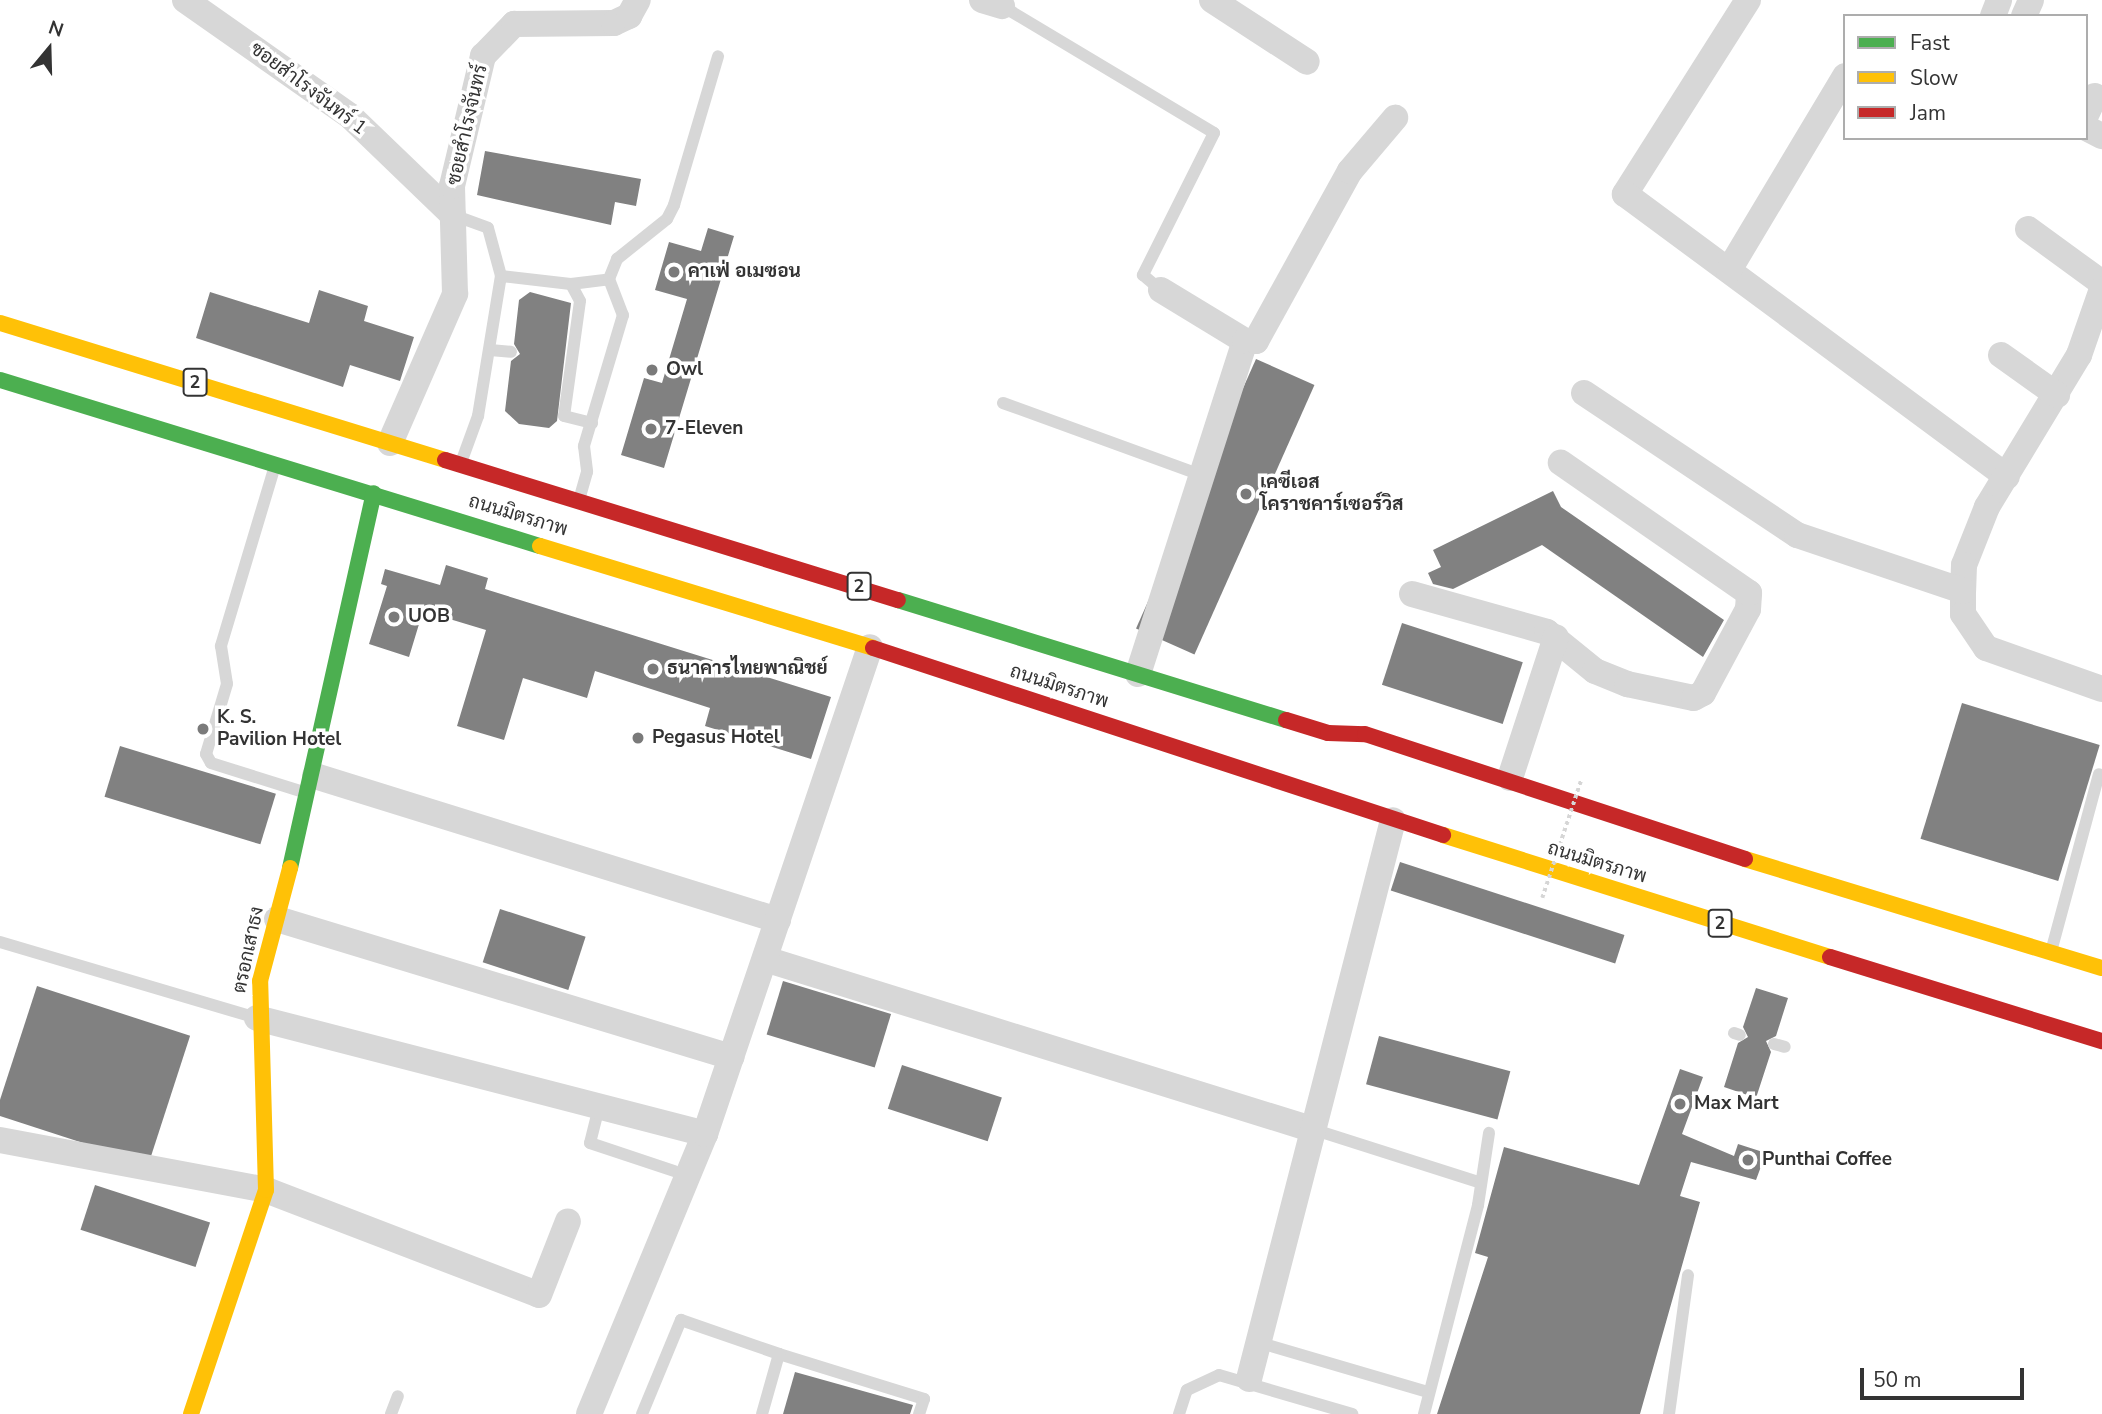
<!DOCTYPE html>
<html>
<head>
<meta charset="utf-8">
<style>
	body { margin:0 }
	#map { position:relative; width:2102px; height:1414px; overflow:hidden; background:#fff; font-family:"Nunito Sans",Sarabun,sans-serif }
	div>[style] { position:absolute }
	.building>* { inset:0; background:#818181; transform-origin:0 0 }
	.lane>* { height:12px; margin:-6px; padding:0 6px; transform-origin:6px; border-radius:6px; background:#d7d7d7 }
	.street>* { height:26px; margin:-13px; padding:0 13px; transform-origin:13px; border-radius:13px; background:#d7d7d7 }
	.fast>* { height:16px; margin:-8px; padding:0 8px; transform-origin:8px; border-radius:8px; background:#4caf50 }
	.slow>* { height:16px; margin:-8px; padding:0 8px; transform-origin:8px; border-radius:8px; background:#ffc107 }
	.jam>* { height:16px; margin:-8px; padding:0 8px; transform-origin:8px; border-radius:8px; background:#c62828 }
	.path-bridge>* { height:3.5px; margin-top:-1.75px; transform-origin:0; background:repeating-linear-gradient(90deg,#d6d6d6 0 3.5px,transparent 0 7px) }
	.dots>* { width:19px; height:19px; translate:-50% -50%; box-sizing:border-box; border:4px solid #fff; border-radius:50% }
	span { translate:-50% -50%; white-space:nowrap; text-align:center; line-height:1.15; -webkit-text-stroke:7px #fff; paint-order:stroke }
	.shield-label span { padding:2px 5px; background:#fff; border:2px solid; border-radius:5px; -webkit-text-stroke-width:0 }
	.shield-label { font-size:18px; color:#333; font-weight:700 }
	.street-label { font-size:19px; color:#333 }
	.poi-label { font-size:19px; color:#333; font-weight:700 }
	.left { translate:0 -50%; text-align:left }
	.legend { position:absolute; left:1843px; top:14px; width:245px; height:126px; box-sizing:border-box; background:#fff; border:2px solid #adadad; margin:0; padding:9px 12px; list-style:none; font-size:21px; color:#333 }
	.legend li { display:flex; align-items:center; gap:14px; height:35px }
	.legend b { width:35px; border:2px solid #adadad }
	.north { position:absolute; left:14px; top:14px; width:70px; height:70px; -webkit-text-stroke:5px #fff; paint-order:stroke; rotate:19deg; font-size:19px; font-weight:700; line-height:28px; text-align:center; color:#333 }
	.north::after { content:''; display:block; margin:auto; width:24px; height:32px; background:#333; clip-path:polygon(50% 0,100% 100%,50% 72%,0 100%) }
	.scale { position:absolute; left:1860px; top:1368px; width:164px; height:32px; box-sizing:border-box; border:4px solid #333; border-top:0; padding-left:9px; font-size:21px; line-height:24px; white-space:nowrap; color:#333; -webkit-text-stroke:5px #fff; paint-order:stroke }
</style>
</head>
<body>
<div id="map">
	<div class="building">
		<i style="clip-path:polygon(485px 151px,641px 179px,636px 206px,615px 202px,611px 225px,477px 195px)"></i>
		<i style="clip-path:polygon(708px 228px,734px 236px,664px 468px,621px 455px,644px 378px,662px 383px,687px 299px,655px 290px,669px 242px,701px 251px)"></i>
		<i style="clip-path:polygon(319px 290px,368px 306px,364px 321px,414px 337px,400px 381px,350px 365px,343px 387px,196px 338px,210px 292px,309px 323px)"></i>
		<i style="clip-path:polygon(530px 292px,571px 303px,557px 421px,549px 428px,519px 424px,505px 411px,511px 361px,520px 354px,514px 344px,519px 300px)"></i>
		<i style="left:1256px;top:359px;width:64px;height:295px;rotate:24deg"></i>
		<i style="clip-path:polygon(1553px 491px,1561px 507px,1724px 620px,1703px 657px,1542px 545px,1453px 589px,1433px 584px,1428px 573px,1441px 567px,1433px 550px)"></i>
		<i style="clip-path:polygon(446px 565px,488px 578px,485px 589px,831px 697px,811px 759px,705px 726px,710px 708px,595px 671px,587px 698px,523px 678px,504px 740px,457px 726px,486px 630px,423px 611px,409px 657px,369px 644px,387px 586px,381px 584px,385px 569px,440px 585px)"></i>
		<i style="left:1402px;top:623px;width:127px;height:65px;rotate:18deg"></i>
		<i style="left:1962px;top:703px;width:144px;height:142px;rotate:17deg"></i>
		<i style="left:120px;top:746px;width:163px;height:53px;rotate:17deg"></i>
		<i style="left:1400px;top:862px;width:236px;height:30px;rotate:18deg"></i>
		<i style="left:500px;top:909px;width:90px;height:56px;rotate:18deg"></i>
		<i style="left:783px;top:981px;width:113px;height:56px;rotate:17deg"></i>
		<i style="left:37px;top:986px;width:161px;height:135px;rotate:18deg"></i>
		<i style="clip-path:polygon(1756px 988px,1788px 998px,1776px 1036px,1766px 1041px,1771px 1052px,1756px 1098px,1724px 1087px,1738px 1043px,1748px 1037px,1743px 1027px)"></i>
		<i style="left:1379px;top:1036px;width:136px;height:50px;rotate:15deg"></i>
		<i style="left:902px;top:1065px;width:105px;height:46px;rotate:18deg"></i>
		<i style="clip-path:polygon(1680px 1069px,1703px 1077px,1682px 1134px,1734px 1156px,1738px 1144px,1766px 1153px,1756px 1180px,1691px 1162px,1680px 1196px,1700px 1202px,1640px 1414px,1437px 1414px,1488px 1257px,1475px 1253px,1504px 1147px,1639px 1185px)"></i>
		<i style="left:95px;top:1185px;width:121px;height:47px;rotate:18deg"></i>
		<i style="clip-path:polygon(795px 1372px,913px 1405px,910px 1414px,783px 1414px)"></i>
	</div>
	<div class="lane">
		<i style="left:1002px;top:6px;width:247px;rotate:30.9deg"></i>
		<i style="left:1214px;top:133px;width:159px;rotate:116.6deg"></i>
		<i style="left:1143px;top:275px;width:23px;rotate:40deg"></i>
		<i style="left:453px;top:215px;width:37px;rotate:20deg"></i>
		<i style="left:488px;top:228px;width:50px;rotate:74.8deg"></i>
		<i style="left:609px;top:279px;width:22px;rotate:-68deg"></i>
		<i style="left:617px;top:259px;width:64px;rotate:-38.7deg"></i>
		<i style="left:667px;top:219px;width:16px;rotate:-63deg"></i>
		<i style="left:674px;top:205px;width:155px;rotate:-73.5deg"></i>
		<i style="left:571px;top:284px;width:19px;rotate:62deg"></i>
		<i style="left:580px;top:301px;width:116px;rotate:97.9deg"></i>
		<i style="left:564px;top:416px;width:29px;rotate:14deg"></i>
		<i style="left:490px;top:350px;width:21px;rotate:5deg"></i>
		<i style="left:1003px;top:403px;width:211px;rotate:20deg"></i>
		<i style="left:462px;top:460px;width:47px;rotate:-70deg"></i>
		<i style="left:478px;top:416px;width:142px;rotate:-80.7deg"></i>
		<i style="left:501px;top:276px;width:70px;rotate:6.5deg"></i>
		<i style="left:571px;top:284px;width:38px;rotate:-7deg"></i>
		<i style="left:609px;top:279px;width:39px;rotate:69deg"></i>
		<i style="left:623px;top:315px;width:137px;rotate:106.6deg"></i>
		<i style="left:584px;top:446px;width:26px;rotate:83deg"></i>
		<i style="left:587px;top:472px;width:25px;rotate:106deg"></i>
		<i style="left:274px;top:469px;width:185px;rotate:106.7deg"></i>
		<i style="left:221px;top:646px;width:38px;rotate:81deg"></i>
		<i style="left:227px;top:684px;width:73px;rotate:106.7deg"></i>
		<i style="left:206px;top:754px;width:10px;rotate:61deg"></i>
		<i style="left:211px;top:763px;width:101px;rotate:17.4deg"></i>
		<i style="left:0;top:942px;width:268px;rotate:16.5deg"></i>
		<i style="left:2052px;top:948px;width:180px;rotate:-74.9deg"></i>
		<i style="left:1734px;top:1033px;width:6px;rotate:18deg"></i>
		<i style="left:1774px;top:1044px;width:11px;rotate:15deg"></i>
		<i style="left:599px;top:1107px;width:37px;rotate:104deg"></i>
		<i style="left:590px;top:1143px;width:89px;rotate:18.4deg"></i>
		<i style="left:1312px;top:1129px;width:177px;rotate:17.7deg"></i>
		<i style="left:1261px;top:1343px;width:173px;rotate:16.4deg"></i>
		<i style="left:779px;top:1354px;width:152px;rotate:17.2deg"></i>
		<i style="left:924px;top:1399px;width:16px;rotate:108deg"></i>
		<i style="left:391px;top:1414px;width:19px;rotate:-69deg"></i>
		<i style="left:642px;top:1414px;width:102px;rotate:-67.5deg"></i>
		<i style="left:681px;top:1320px;width:104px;rotate:19.1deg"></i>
		<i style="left:779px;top:1354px;width:62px;rotate:105.8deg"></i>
		<i style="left:1179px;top:1414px;width:25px;rotate:-72deg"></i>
		<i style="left:1187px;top:1390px;width:35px;rotate:-25deg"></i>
		<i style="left:1219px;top:1375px;width:139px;rotate:16.3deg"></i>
		<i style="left:1424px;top:1414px;width:216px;rotate:-75.5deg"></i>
		<i style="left:1478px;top:1205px;width:73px;rotate:-81.3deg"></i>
		<i style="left:1669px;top:1414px;width:140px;rotate:-82.2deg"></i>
	</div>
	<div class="street">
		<i style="left:185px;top:0;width:202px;rotate:35.1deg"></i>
		<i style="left:350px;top:116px;width:143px;rotate:43.9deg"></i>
		<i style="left:982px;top:0;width:21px;rotate:17deg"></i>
		<i style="left:1212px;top:0;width:113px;rotate:33.1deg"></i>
		<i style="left:1748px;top:0;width:230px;rotate:122.4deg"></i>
		<i style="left:1625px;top:194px;width:475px;rotate:36.5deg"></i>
		<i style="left:1993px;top:16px;width:17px;rotate:-69deg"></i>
		<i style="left:2024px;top:16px;width:17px;rotate:-66deg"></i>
		<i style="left:2086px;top:115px;width:21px;rotate:-65deg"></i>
		<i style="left:2086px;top:128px;width:18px;rotate:27deg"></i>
		<i style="left:2028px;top:229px;width:92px;rotate:36.1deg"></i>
		<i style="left:1729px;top:270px;width:226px;rotate:-59.1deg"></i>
		<i style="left:2102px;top:289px;width:70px;rotate:109.2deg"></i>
		<i style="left:2079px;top:355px;width:178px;rotate:121.2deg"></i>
		<i style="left:1987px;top:507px;width:62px;rotate:111.6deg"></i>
		<i style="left:1964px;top:565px;width:26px;rotate:92deg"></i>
		<i style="left:1963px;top:591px;width:23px;rotate:90deg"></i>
		<i style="left:1963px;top:614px;width:41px;rotate:55.9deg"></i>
		<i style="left:1986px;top:648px;width:123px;rotate:19.5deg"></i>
		<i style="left:1161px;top:290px;width:98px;rotate:31.3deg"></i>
		<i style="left:2001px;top:355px;width:69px;rotate:35.5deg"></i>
		<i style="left:1584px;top:393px;width:256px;rotate:33.7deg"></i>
		<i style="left:1797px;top:535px;width:175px;rotate:18.6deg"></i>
		<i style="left:390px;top:443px;width:163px;rotate:-66.4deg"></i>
		<i style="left:455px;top:294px;width:108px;rotate:-91.6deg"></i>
		<i style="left:452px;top:186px;width:134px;rotate:-76.6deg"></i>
		<i style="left:483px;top:56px;width:45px;rotate:-45.9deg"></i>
		<i style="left:514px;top:24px;width:100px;rotate:-0.6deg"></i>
		<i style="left:614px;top:23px;width:17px;rotate:-25deg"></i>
		<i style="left:629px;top:16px;width:18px;rotate:-61deg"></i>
		<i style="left:1412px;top:594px;width:140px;rotate:15.7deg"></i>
		<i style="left:1547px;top:632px;width:62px;rotate:39.1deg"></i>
		<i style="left:1595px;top:671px;width:35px;rotate:22deg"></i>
		<i style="left:1627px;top:684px;width:68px;rotate:11.8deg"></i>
		<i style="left:1694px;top:698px;width:10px;rotate:-29deg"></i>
		<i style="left:1703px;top:693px;width:95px;rotate:-61.8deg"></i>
		<i style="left:1748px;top:609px;width:16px;rotate:-86deg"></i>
		<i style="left:1749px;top:593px;width:229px;rotate:-145.3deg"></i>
		<i style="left:1138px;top:674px;width:350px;rotate:-72.2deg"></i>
		<i style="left:1245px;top:341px;width:11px"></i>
		<i style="left:1256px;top:341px;width:194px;rotate:-61.1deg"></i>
		<i style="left:1350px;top:171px;width:70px;rotate:-49.7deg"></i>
		<i style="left:315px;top:776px;width:485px;rotate:17.3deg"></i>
		<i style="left:1510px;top:778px;width:148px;rotate:-71.9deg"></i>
		<i style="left:277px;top:919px;width:475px;rotate:16.9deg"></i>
		<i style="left:765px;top:959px;width:572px;rotate:17.29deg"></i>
		<i style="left:257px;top:1018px;width:463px;rotate:14.5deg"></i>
		<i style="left:0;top:1140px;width:271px;rotate:10.6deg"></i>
		<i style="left:266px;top:1190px;width:292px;rotate:21deg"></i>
		<i style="left:539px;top:1295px;width:79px;rotate:-68.6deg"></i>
		<i style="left:1249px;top:1379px;width:577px;rotate:-75.55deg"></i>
		<i style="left:589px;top:1414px;width:303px;rotate:-67.5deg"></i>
		<i style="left:705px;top:1134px;width:514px;rotate:-71.28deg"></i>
	</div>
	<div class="fast">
		<i style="left:0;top:380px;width:565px;rotate:17.09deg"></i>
		<i style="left:898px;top:600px;width:406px;rotate:17.2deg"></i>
		<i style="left:290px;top:868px;width:384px;rotate:-77.4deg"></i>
	</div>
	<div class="slow">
		<i style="left:0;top:323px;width:466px;rotate:17.1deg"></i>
		<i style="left:540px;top:546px;width:348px;rotate:17deg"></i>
		<i style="left:1443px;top:835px;width:406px;rotate:17.5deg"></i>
		<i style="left:1745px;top:859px;width:373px;rotate:17deg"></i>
		<i style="left:191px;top:1414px;width:236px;rotate:-71.5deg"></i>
		<i style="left:266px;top:1190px;width:209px;rotate:-91.6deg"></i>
		<i style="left:260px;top:981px;width:117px;rotate:-75.1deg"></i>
	</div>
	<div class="jam">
		<i style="left:445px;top:460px;width:474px;rotate:17.2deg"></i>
		<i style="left:873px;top:648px;width:600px;rotate:18.16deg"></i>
		<i style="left:1286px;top:720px;width:44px;rotate:17.2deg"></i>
		<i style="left:1328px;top:733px;width:37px;rotate:2deg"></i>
		<i style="left:1365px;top:734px;width:400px;rotate:18.2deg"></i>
		<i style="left:1830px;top:957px;width:285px;rotate:17.2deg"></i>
	</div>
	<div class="path-bridge">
		<i style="left:1542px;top:898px;width:124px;rotate:-71.7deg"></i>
	</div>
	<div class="dots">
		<i style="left:674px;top:272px;background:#7a7a7a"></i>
		<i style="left:652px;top:370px;background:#7a7a7a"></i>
		<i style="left:651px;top:429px;background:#7a7a7a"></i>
		<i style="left:1246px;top:494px;background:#7a7a7a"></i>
		<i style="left:394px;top:617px;background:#7a7a7a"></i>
		<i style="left:653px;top:669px;background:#7a7a7a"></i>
		<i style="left:203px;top:729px;background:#7a7a7a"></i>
		<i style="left:638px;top:738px;background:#7a7a7a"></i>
		<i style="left:1680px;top:1104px;background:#7a7a7a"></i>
		<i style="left:1748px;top:1160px;background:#7a7a7a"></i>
	</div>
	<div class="shield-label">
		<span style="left:195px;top:382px">2</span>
		<span style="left:859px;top:586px">2</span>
		<span style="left:1720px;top:923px">2</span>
	</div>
	<div class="street-label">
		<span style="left:308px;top:89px;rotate:37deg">ซอยสำโรงจันทร์ 1</span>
		<span style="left:468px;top:125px;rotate:-77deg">ซอยสำโรงจันทร์</span>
		<span style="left:518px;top:516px;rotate:17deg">ถนนมิตรภาพ</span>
		<span style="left:1059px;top:687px;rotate:18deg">ถนนมิตรภาพ</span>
		<span style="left:1597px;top:863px;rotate:17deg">ถนนมิตรภาพ</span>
		<span style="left:249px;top:950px;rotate:-78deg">ตรอกเสาธง</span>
	</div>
	<div class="poi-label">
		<span class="left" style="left:688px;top:272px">คาเฟ่ อเมซอน</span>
		<span class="left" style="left:666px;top:370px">Owl</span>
		<span class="left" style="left:665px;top:429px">7-Eleven</span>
		<span class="left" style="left:1260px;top:494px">เคซีเอส<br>โคราชคาร์เซอร์วิส</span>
		<span class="left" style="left:408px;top:617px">UOB</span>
		<span class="left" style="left:667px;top:669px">ธนาคารไทยพาณิชย์</span>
		<span class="left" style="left:217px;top:729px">K. S.<br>Pavilion Hotel</span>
		<span class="left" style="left:652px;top:738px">Pegasus Hotel</span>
		<span class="left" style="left:1694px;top:1104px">Max Mart</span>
		<span class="left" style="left:1762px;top:1160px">Punthai Coffee</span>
	</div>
	<ul class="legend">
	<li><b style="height:9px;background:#4caf50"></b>Fast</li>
	<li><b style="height:9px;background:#ffc107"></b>Slow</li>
	<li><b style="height:9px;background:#c62828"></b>Jam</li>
	</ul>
	<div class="north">N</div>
	<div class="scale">50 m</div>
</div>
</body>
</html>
